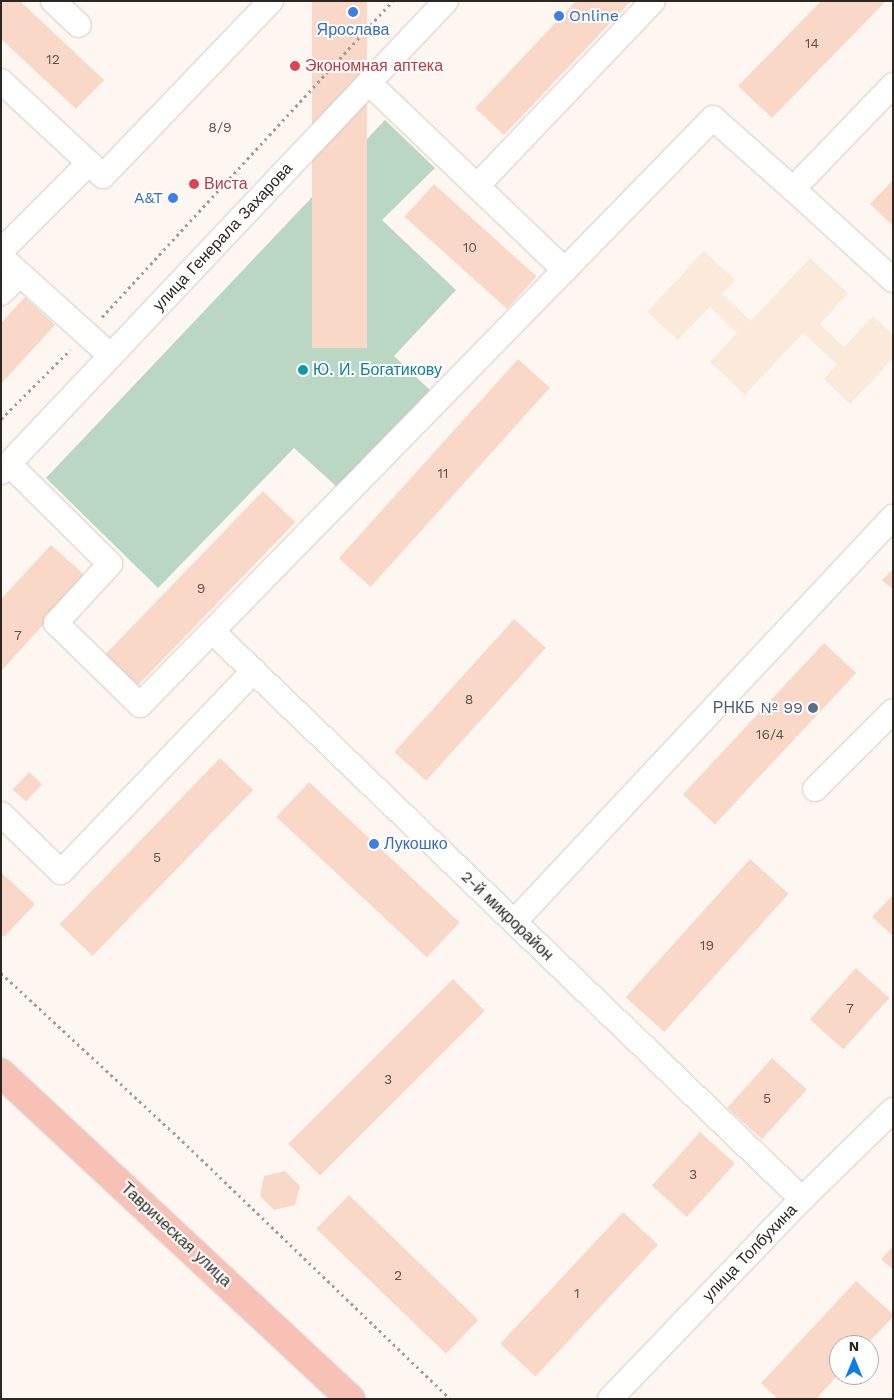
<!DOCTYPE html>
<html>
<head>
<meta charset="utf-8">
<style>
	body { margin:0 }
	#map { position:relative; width:894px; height:1400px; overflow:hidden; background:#fef7f1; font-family:"Work Sans",sans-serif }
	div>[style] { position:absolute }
	.built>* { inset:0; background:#fbe9d9 }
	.green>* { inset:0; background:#bad7c4 }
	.building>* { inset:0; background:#f9d8c7; transform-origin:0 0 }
	.path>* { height:3px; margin-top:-1.5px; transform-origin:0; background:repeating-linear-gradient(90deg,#a29c97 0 2.5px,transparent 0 6.5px) }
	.roads { filter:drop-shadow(0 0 1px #d5cac0) drop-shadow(0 0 1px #d5cac0) }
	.minor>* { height:24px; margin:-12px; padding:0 12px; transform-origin:12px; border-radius:12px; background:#fff }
	.highway>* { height:28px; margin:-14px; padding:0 14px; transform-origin:14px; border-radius:14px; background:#f8c1b5 }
	.dots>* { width:14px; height:14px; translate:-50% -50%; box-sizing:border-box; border:2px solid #fff; border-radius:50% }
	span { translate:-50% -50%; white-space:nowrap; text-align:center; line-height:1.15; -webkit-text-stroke:4px #fff; paint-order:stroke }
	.number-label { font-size:14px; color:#5e534c }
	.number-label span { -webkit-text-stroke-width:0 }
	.shop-label { font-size:16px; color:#366cbe }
	.left { translate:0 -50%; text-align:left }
	.right { translate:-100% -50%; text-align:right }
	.health-label { font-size:16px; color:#be3a42 }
	.street-label { font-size:16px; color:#2b2723 }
	.culture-label { font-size:16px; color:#0d838f }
	.service-label { font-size:16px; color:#4e5e75 }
	.frame { position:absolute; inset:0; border:2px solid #2b2723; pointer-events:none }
	.north { position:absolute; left:829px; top:1335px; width:50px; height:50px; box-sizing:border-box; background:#fff; border:1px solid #aaa9a7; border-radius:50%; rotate:0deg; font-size:14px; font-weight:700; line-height:20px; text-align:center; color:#2b2723 }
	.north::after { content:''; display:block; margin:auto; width:18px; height:22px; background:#0d7ce3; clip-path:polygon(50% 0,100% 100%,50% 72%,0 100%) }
</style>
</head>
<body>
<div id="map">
	<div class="built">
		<i style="clip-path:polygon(704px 251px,735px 280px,722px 294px,751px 321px,810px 258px,848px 293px,820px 324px,844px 347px,873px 316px,893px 335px,893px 358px,850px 404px,824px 379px,837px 364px,803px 333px,745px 395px,710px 362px,737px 333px,710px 307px,678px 340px,647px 312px)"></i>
	</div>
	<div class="green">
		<i style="clip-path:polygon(385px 120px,435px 168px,382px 220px,456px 290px,394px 356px,431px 391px,337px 487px,294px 448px,158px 588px,46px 478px)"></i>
	</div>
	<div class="building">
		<i style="clip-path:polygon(1px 1px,20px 1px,104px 80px,76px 109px,1px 39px)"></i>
		<i style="left:312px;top:1px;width:55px;height:347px"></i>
		<i style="clip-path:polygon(576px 1px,631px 1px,504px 135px,475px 108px)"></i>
		<i style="clip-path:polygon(821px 1px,886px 1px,772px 118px,738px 86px)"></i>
		<i style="clip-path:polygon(893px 180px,893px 226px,870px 204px)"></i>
		<i style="left:434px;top:184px;width:138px;height:44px;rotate:42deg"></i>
		<i style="clip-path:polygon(25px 297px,55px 325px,1px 384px,1px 323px)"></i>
		<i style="left:518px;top:359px;width:43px;height:268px;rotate:42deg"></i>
		<i style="left:263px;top:491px;width:45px;height:227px;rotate:44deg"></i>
		<i style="clip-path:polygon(51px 545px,87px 577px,1px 671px,1px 599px)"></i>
		<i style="clip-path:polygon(893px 569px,893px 590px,882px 580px)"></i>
		<i style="left:514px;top:619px;width:43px;height:179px;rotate:42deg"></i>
		<i style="left:824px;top:643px;width:44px;height:207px;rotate:43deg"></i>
		<i style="left:220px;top:758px;width:46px;height:231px;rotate:44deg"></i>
		<i style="left:29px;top:772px;width:18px;height:24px;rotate:43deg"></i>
		<i style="left:309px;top:782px;width:206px;height:48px;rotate:43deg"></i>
		<i style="left:750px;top:859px;width:52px;height:186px;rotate:42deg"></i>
		<i style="clip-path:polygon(1px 872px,35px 904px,4px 937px,1px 934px)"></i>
		<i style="clip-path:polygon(893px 895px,893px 936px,872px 917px)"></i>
		<i style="left:856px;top:968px;width:45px;height:69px;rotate:42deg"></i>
		<i style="left:453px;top:979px;width:45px;height:233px;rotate:45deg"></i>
		<i style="left:772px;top:1058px;width:47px;height:67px;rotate:42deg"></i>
		<i style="left:700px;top:1132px;width:47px;height:72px;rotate:42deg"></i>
		<i style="clip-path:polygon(285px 1171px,300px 1186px,295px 1205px,274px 1210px,260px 1196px,264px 1176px)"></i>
		<i style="left:349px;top:1195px;width:180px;height:47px;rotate:44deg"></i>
		<i style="left:623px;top:1212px;width:48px;height:180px;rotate:43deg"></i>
		<i style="clip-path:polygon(893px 1246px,893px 1270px,881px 1259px)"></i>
		<i style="clip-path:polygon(856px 1281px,893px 1314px,893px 1317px,866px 1345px,839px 1345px,839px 1374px,816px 1399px,778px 1399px,761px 1383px)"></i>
	</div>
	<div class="path">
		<i style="left:102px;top:317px;width:430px;rotate:-47.4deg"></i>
		<i style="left:1px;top:419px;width:98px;rotate:-45deg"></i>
		<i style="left:1px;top:973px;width:234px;rotate:42.8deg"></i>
		<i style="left:173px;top:1132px;width:385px;rotate:43.9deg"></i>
	</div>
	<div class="roads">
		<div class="minor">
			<i style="left:53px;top:1px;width:35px;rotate:43deg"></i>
			<i style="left:1px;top:81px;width:120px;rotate:43deg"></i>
			<i style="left:369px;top:83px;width:271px;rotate:43.7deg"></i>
			<i style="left:477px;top:186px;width:255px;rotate:-46.4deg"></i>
			<i style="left:793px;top:189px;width:135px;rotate:42.3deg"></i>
			<i style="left:1px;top:251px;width:124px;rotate:-45deg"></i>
			<i style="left:89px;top:163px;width:19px;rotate:43deg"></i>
			<i style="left:103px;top:176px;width:243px;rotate:-46.2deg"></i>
			<i style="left:1px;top:257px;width:148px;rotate:42deg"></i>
			<i style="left:1px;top:293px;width:27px;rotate:-45deg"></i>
			<i style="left:9px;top:464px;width:142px;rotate:44.7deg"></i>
			<i style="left:110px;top:564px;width:80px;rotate:132.5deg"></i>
			<i style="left:56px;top:623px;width:117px;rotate:44.3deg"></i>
			<i style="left:140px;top:705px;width:820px;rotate:-45.69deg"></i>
			<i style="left:713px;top:118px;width:107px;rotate:41.6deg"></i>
			<i style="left:793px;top:189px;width:144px;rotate:-46.1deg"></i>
			<i style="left:1px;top:472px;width:648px;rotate:-46.63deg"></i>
			<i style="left:213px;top:632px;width:818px;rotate:43.91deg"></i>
			<i style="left:815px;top:789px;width:110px;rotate:-45deg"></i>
			<i style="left:1px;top:814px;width:83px;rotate:44deg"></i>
			<i style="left:61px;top:872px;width:279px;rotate:-46.2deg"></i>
			<i style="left:514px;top:922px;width:555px;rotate:-46.9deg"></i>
			<i style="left:610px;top:1399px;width:277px;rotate:-46.2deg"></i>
			<i style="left:802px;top:1199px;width:127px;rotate:-44.4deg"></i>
		</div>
		<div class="highway">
			<i style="left:1px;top:1073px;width:478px;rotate:43deg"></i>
		</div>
	</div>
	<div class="dots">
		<i style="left:353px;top:12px;background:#3f7fe0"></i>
		<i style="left:559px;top:16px;background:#3f7fe0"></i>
		<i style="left:295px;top:66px;background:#e0444e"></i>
		<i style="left:194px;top:184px;background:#e0444e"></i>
		<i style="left:173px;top:198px;background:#3f7fe0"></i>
		<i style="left:303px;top:370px;background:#0f9aa8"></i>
		<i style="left:813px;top:708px;background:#5c6f8a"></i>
		<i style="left:374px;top:844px;background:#3f7fe0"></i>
	</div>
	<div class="number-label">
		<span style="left:812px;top:43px">14</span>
		<span style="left:53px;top:59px">12</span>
		<span style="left:220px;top:127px">8/9</span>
		<span style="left:470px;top:247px">10</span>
		<span style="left:443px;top:473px">11</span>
		<span style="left:201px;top:588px">9</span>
		<span style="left:18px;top:635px">7</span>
		<span style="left:469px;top:699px">8</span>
		<span style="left:770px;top:734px">16/4</span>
		<span style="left:157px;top:857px">5</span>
		<span style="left:707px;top:945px">19</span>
		<span style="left:850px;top:1008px">7</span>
		<span style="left:388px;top:1079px">3</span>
		<span style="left:767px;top:1098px">5</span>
		<span style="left:693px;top:1174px">3</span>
		<span style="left:398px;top:1275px">2</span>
		<span style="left:577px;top:1293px">1</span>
	</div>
	<div class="shop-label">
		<span class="left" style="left:569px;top:16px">Online</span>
		<span style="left:353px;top:30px">Ярослава</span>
		<span class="right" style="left:163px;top:198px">A&amp;T</span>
		<span class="left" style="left:384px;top:844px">Лукошко</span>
	</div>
	<div class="health-label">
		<span class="left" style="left:305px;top:66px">Экономная аптека</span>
		<span class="left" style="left:204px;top:184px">Виста</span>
	</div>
	<div class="street-label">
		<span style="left:223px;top:237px;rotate:-47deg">улица Генерала Захарова</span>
		<span style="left:507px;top:916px;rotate:44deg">2-й микрорайон</span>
		<span style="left:176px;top:1235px;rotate:43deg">Таврическая улица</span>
		<span style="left:750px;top:1253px;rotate:-46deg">улица Толбухина</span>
	</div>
	<div class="culture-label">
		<span class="left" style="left:313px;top:370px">Ю. И. Богатикову</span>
	</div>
	<div class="service-label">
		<span class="right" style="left:803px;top:708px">РНКБ № 99</span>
	</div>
	<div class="frame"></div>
	<div class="north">N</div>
</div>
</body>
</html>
